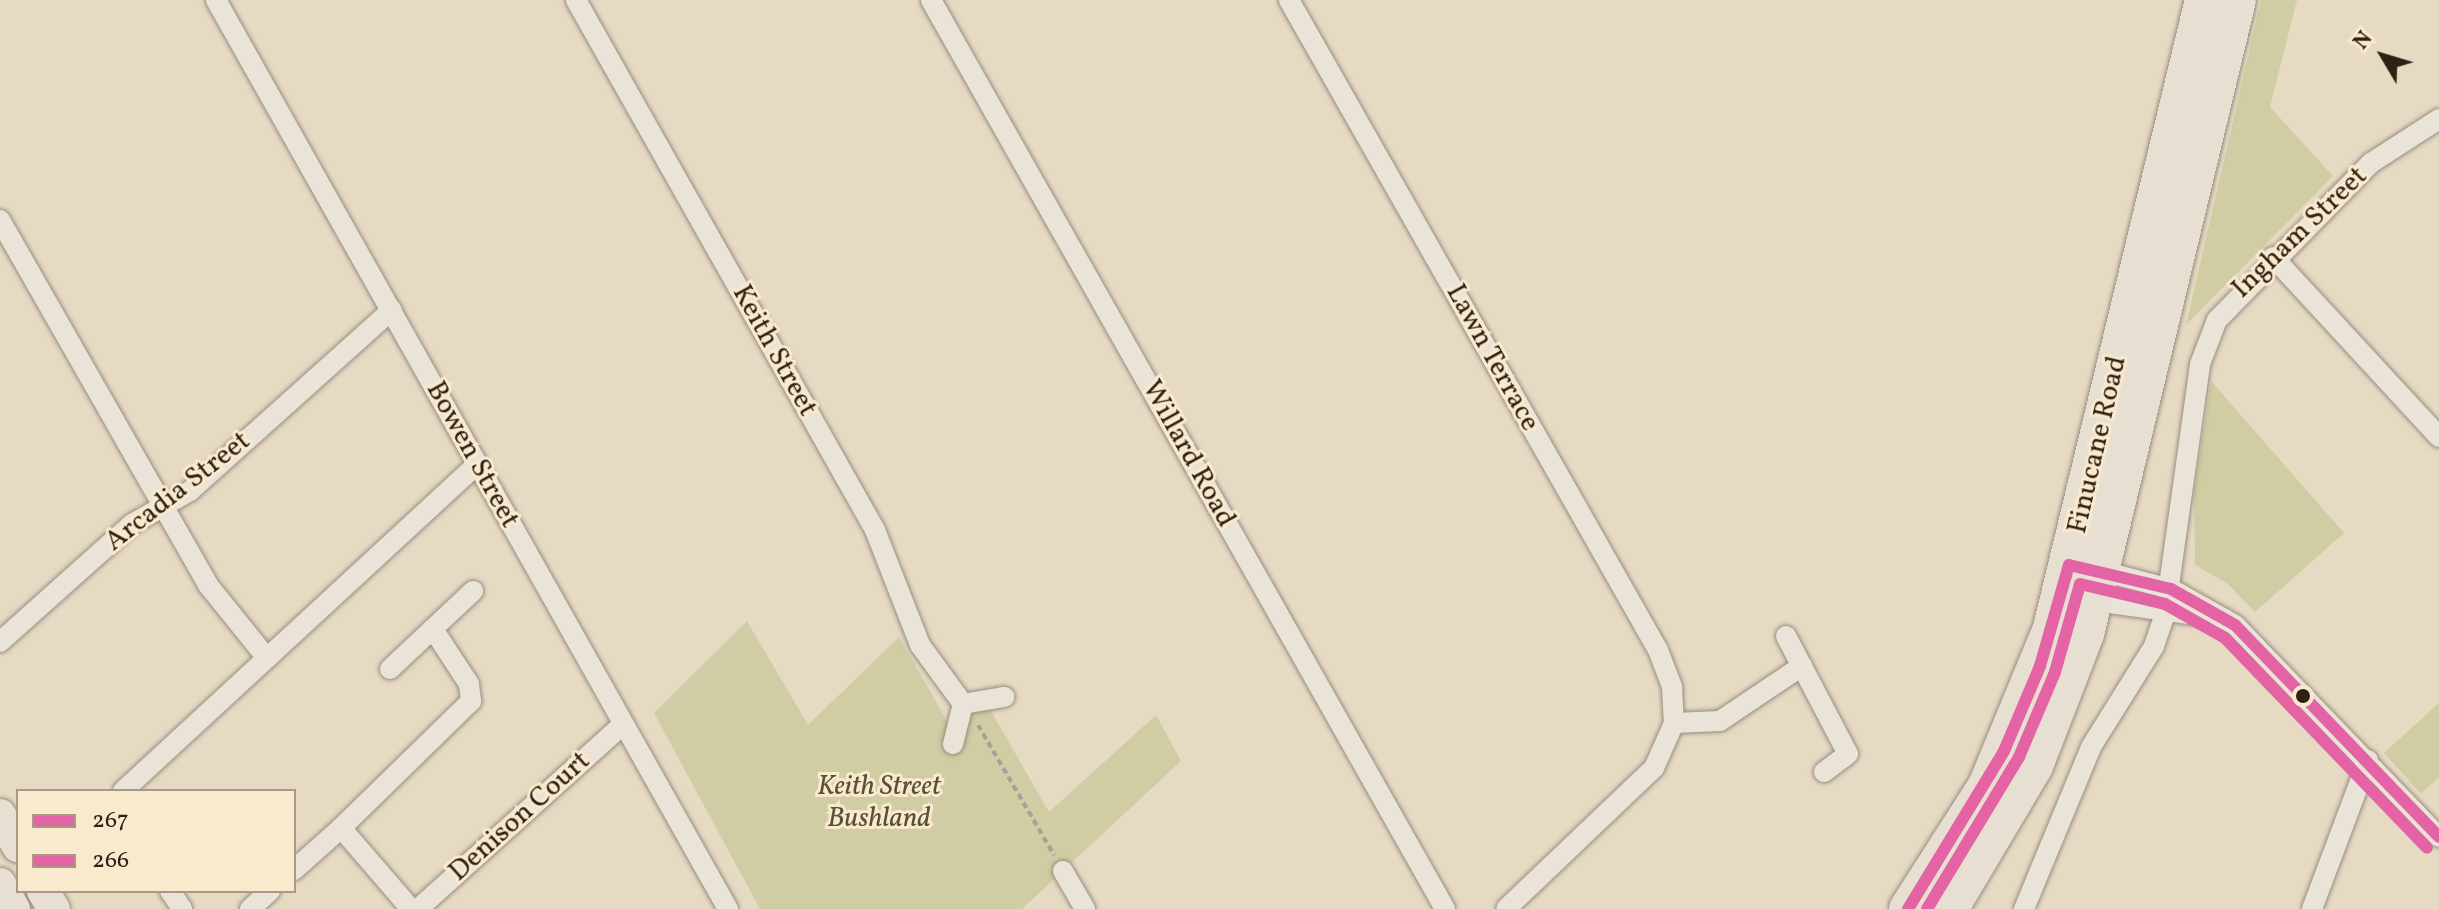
<!DOCTYPE html>
<html>
<head>
<meta charset="utf-8">
<style>
	body { margin:0 }
	#map { position:relative; width:2439px; height:909px; overflow:hidden; background:#e7dac3; font-family:Vollkorn,serif }
	div>[style] { position:absolute }
	.green>* { inset:0; background:#d0cca4 }
	.path>* { height:4px; margin-top:-2px; transform-origin:0; background:repeating-linear-gradient(90deg,#a7a198 0 6px,transparent 0 10px) }
	.roads { filter:drop-shadow(0 0 2px #978e80) drop-shadow(0 0 2px #978e80) }
	.street>* { height:20px; margin:-10px; padding:0 10px; transform-origin:10px; border-radius:10px; background:#eae4d8 }
	.primary>* { height:32px; margin:-16px; padding:0 16px; transform-origin:16px; border-radius:16px; background:#e7dfd2 }
	.highway>* { height:38px; margin:-19px; padding:0 19px; transform-origin:19px; border-radius:19px; background:#e7dfd2 }
	.bus-1>* { height:12px; margin:-6px; padding:0 6px; transform-origin:6px; border-radius:6px; background:#e463a4 }
	.bus-2>* { height:12px; margin:-6px; padding:0 6px; transform-origin:6px; border-radius:6px; background:#e463a4 }
	.dots>* { width:22px; height:22px; translate:-50% -50%; box-sizing:border-box; border:4px solid #f9eace; border-radius:50% }
	span { translate:-50% -50%; white-space:nowrap; text-align:center; line-height:1.15; -webkit-text-stroke:6px #f9eace; paint-order:stroke }
	.street-label { font-size:28px; color:#2f2015 }
	.park-label { font-size:28px; color:#5a5038; font-style:italic }
	.legend { position:absolute; left:16px; top:789px; width:280px; height:104px; box-sizing:border-box; background:#f9eace; border:2px solid #a89984; margin:0; padding:10px 14px; list-style:none; font-size:24px; color:#2f2015 }
	.legend li { display:flex; align-items:center; gap:16px; height:40px }
	.legend b { width:40px; border:2px solid #a89984 }
	.north { position:absolute; left:2343px; top:16px; width:80px; height:80px; -webkit-text-stroke:6px #f9eace; paint-order:stroke; rotate:308deg; font-size:22px; font-weight:700; line-height:32px; text-align:center; color:#2f2015 }
	.north::after { content:''; display:block; margin:auto; width:28px; height:36px; background:#2f2015; clip-path:polygon(50% 0,100% 100%,50% 72%,0 100%) }
</style>
</head>
<body>
<div id="map">
	<div class="green">
		<i style="clip-path:polygon(2261px 0,2297px 0,2270px 107px,2333px 176px,2186px 325px)"></i>
		<i style="clip-path:polygon(2211px 381px,2344px 533px,2255px 612px,2228px 584px,2195px 565px,2194px 494px)"></i>
		<i style="clip-path:polygon(747px 621px,808px 725px,899px 637px,947px 721px,980px 692px,1049px 812px,1156px 715px,1181px 761px,1022px 909px,760px 909px,654px 713px)"></i>
		<i style="clip-path:polygon(2439px 703px,2439px 777px,2421px 794px,2384px 753px)"></i>
	</div>
	<div class="path">
		<i style="left:978px;top:725px;width:151px;rotate:59.7deg"></i>
	</div>
	<div class="roads">
		<div class="street">
			<i style="left:216px;top:0;width:1043px;rotate:60.61deg"></i>
			<i style="left:576px;top:0;width:609px;rotate:60.57deg"></i>
			<i style="left:875px;top:530px;width:123px;rotate:68.6deg"></i>
			<i style="left:920px;top:645px;width:73px;rotate:53.9deg"></i>
			<i style="left:931px;top:0;width:1044px;rotate:60.51deg"></i>
			<i style="left:1289px;top:0;width:747px;rotate:60.42deg"></i>
			<i style="left:1658px;top:650px;width:40px;rotate:69deg"></i>
			<i style="left:1672px;top:687px;width:36px;rotate:87deg"></i>
			<i style="left:1674px;top:723px;width:49px;rotate:114deg"></i>
			<i style="left:1654px;top:768px;width:204px;rotate:136.4deg"></i>
			<i style="left:0;top:220px;width:420px;rotate:60.3deg"></i>
			<i style="left:208px;top:585px;width:94px;rotate:51.1deg"></i>
			<i style="left:2273px;top:257px;width:245px;rotate:47.3deg"></i>
			<i style="left:2094px;top:569px;width:80px;rotate:14.6deg"></i>
			<i style="left:2171px;top:589px;width:73px;rotate:29.4deg"></i>
			<i style="left:2235px;top:625px;width:294px;rotate:46.1deg"></i>
			<i style="left:2087px;top:600px;width:139px;rotate:7.8deg"></i>
			<i style="left:1786px;top:636px;width:133px;rotate:62.3deg"></i>
			<i style="left:1848px;top:754px;width:30px;rotate:143deg"></i>
			<i style="left:0;top:642px;width:177px;rotate:-41.8deg"></i>
			<i style="left:132px;top:524px;width:67px;rotate:-29.6deg"></i>
			<i style="left:190px;top:491px;width:271px;rotate:-41.9deg"></i>
			<i style="left:390px;top:669px;width:114px;rotate:-43.2deg"></i>
			<i style="left:1674px;top:723px;width:46px;rotate:-2.5deg"></i>
			<i style="left:1720px;top:721px;width:99px;rotate:-33.9deg"></i>
			<i style="left:953px;top:744px;width:41px;rotate:-76deg"></i>
			<i style="left:963px;top:704px;width:42px;rotate:-9.7deg"></i>
			<i style="left:123px;top:791px;width:482px;rotate:-42.7deg"></i>
			<i style="left:294px;top:870px;width:63px;rotate:-41.8deg"></i>
			<i style="left:1063px;top:871px;width:44px;rotate:59.9deg"></i>
			<i style="left:170px;top:891px;width:22px;rotate:56deg"></i>
			<i style="left:250px;top:909px;width:27px;rotate:-42deg"></i>
			<i style="left:411px;top:909px;width:107px;rotate:-130.8deg"></i>
			<i style="left:341px;top:828px;width:182px;rotate:-44.3deg"></i>
			<i style="left:471px;top:701px;width:17px;rotate:-97deg"></i>
			<i style="left:469px;top:684px;width:66px;rotate:-123.2deg"></i>
			<i style="left:418px;top:909px;width:275px;rotate:-42deg"></i>
			<i style="left:2024px;top:909px;width:175px;rotate:-67.5deg"></i>
			<i style="left:2091px;top:747px;width:119px;rotate:-58deg"></i>
			<i style="left:2154px;top:646px;width:34px;rotate:-71deg"></i>
			<i style="left:2165px;top:614px;width:252px;rotate:-82deg"></i>
			<i style="left:2200px;top:364px;width:47px;rotate:-68.9deg"></i>
			<i style="left:2217px;top:320px;width:220px;rotate:-45.6deg"></i>
			<i style="left:2371px;top:163px;width:81px;rotate:-32.9deg"></i>
			<i style="left:2312px;top:909px;width:159px;rotate:-69.4deg"></i>
		</div>
		<div class="primary">
			<i style="left:0;top:815px;width:36px;rotate:60deg"></i>
			<i style="left:0;top:884px;width:29px;rotate:61deg"></i>
			<i style="left:43px;top:891px;width:21px;rotate:59deg"></i>
		</div>
		<div class="highway">
			<i style="left:1908px;top:909px;width:146px;rotate:-57.3deg"></i>
			<i style="left:1987px;top:786px;width:171px;rotate:-67.6deg"></i>
			<i style="left:2052px;top:628px;width:646px;rotate:-76.39deg"></i>
			<i style="left:1949px;top:909px;width:166px;rotate:-59.3deg"></i>
			<i style="left:2034px;top:766px;width:142px;rotate:-68.9deg"></i>
			<i style="left:2085px;top:634px;width:652px;rotate:-76.52deg"></i>
		</div>
	</div>
	<div class="bus-1">
		<i style="left:1908px;top:909px;width:185px;rotate:-58.7deg"></i>
		<i style="left:2004px;top:751px;width:92px;rotate:-67deg"></i>
		<i style="left:2040px;top:666px;width:105px;rotate:-74deg"></i>
		<i style="left:2069px;top:565px;width:105px;rotate:13.2deg"></i>
		<i style="left:2171px;top:589px;width:73px;rotate:29.4deg"></i>
		<i style="left:2235px;top:625px;width:294px;rotate:46.1deg"></i>
	</div>
	<div class="bus-2">
		<i style="left:1927px;top:909px;width:178px;rotate:-58.8deg"></i>
		<i style="left:2019px;top:757px;width:92px;rotate:-67deg"></i>
		<i style="left:2055px;top:672px;width:91px;rotate:-74.1deg"></i>
		<i style="left:2080px;top:584px;width:87px;rotate:13.2deg"></i>
		<i style="left:2165px;top:604px;width:69px;rotate:29.5deg"></i>
		<i style="left:2225px;top:638px;width:291px;rotate:46.1deg"></i>
	</div>
	<div class="dots">
		<i style="left:2303px;top:696px;background:#2f2015"></i>
	</div>
	<div class="street-label">
		<span style="left:2300px;top:233px;rotate:-44deg">Ingham Street</span>
		<span style="left:774px;top:351px;rotate:61deg">Keith Street</span>
		<span style="left:1492px;top:358px;rotate:61deg">Lawn Terrace</span>
		<span style="left:2098px;top:445px;rotate:-77deg">Finucane Road</span>
		<span style="left:1188px;top:454px;rotate:61deg">Willard Road</span>
		<span style="left:472px;top:455px;rotate:61deg">Bowen Street</span>
		<span style="left:178px;top:492px;rotate:-38deg">Arcadia Street</span>
		<span style="left:520px;top:817px;rotate:-42deg">Denison Court</span>
	</div>
	<div class="park-label">
		<span style="left:879px;top:803px">Keith Street<br>Bushland</span>
	</div>
	<ul class="legend">
	<li><b style="height:10px;background:#e463a4"></b>267</li>
	<li><b style="height:10px;background:#e463a4"></b>266</li>
	</ul>
	<div class="north">N</div>
</div>
</body>
</html>
